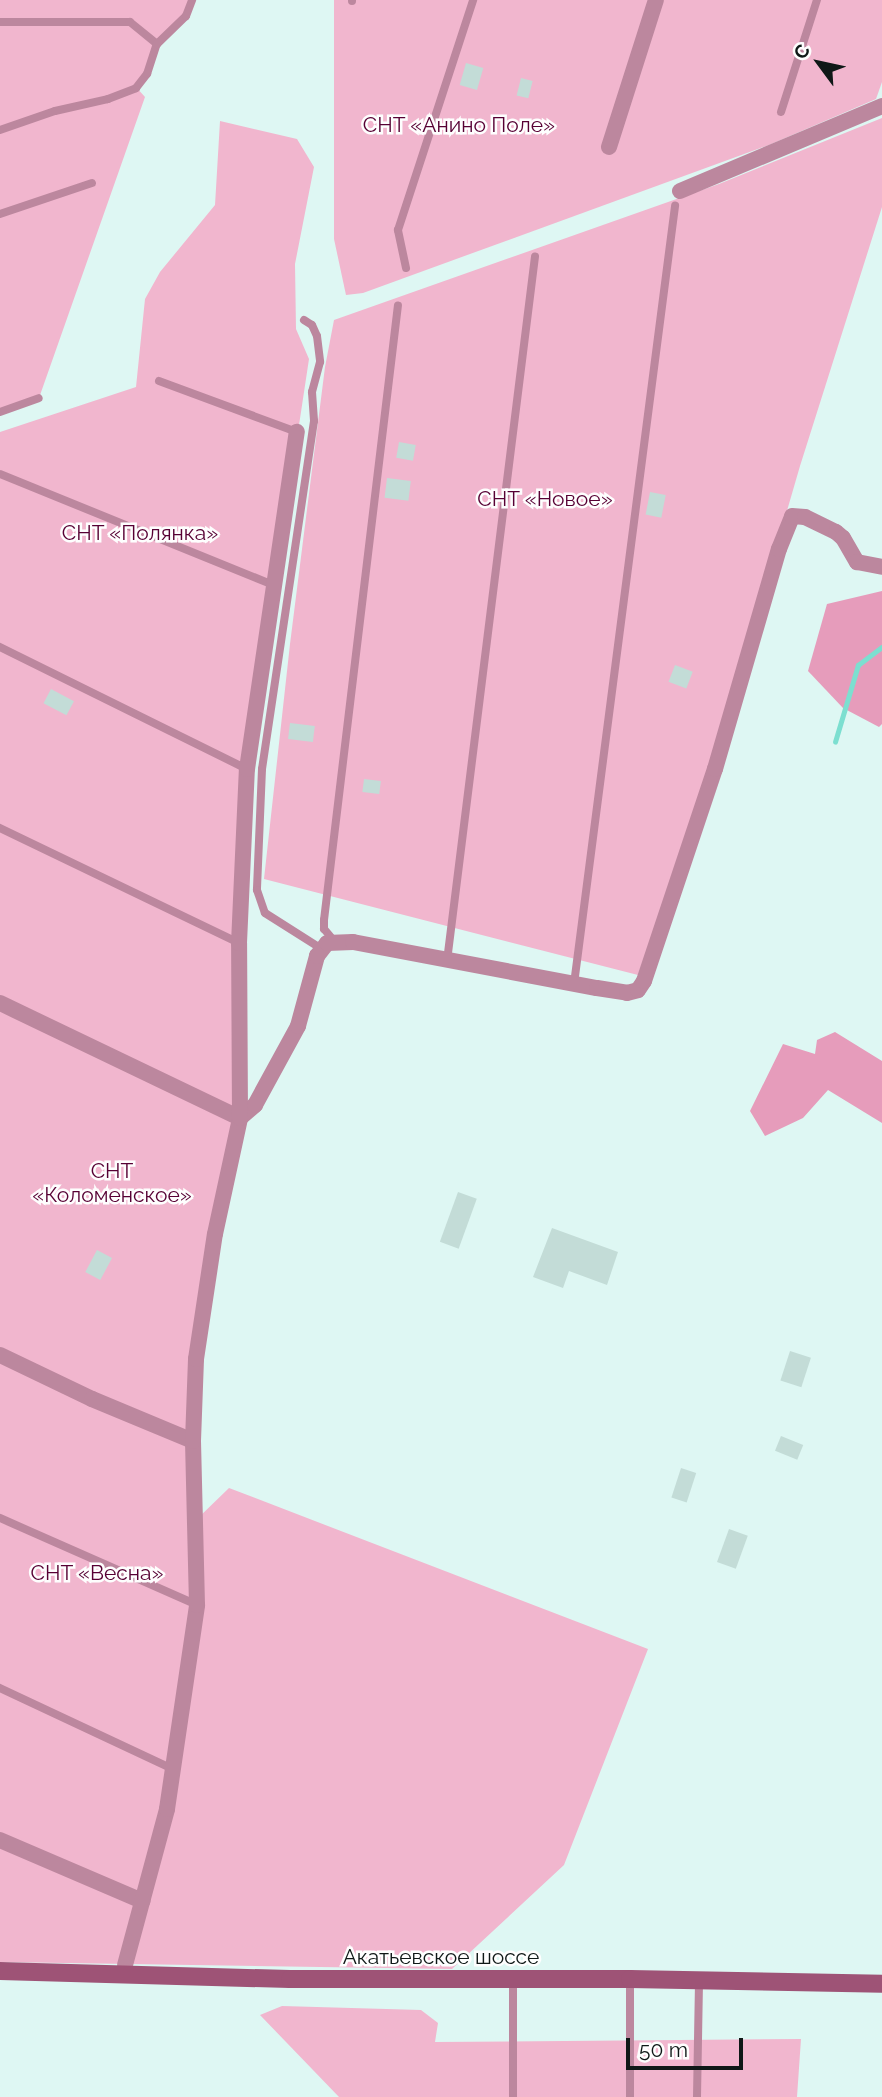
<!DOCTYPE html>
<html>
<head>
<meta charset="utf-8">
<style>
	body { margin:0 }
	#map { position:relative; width:882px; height:2097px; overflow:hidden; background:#def7f3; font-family:Raleway,sans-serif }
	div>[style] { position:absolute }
	.green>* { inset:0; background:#f1b6ce }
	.forest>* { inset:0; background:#e69cbb }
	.stream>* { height:4.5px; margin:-2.25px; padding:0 2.25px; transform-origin:2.25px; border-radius:2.25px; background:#7cdfd0 }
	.building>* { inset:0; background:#c3dcd7; transform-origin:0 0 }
	.lane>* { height:8px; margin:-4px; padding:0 4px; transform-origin:4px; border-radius:4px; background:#bc879e }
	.street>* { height:16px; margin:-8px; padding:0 8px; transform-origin:8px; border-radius:8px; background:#bc879e }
	.secondary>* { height:18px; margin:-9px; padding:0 9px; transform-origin:9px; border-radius:9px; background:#9e5376 }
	span { translate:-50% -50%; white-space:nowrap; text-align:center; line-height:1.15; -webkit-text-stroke:5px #fefefe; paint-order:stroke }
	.park-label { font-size:21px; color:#570034 }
	.street-label { font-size:21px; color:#0f1817 }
	.north { position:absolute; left:784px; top:28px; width:70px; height:70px; -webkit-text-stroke:5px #fefefe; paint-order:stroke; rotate:303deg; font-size:19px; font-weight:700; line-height:28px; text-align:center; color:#0f1817 }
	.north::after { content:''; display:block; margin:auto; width:24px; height:32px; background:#0f1817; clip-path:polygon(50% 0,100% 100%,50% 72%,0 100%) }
	.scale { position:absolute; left:626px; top:2038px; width:117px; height:32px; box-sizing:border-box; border:4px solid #0f1817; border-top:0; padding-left:9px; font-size:21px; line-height:24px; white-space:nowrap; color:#0f1817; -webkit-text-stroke:5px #fefefe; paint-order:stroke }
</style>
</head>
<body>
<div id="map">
	<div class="green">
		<i style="clip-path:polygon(0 0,192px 0,185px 17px,157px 44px,147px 74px,136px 87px,145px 97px,39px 398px,0 412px)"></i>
		<i style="clip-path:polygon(334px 0,882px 0,882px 82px,876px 99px,769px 145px,363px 293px,346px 295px,334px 239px)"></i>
		<i style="clip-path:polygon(882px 118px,882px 207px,800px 466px,728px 714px,638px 975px,264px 879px,290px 644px,325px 367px,334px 320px,719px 184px)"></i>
		<i style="clip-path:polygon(220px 121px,297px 139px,314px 167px,295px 264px,296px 329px,309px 359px,247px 769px,240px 1118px,196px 1359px,195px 1521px,229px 1488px,648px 1649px,564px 1865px,452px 1969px,0 1962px,0 432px,136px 387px,145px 299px,160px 272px,215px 205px)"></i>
		<i style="clip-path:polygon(282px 2006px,421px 2010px,438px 2023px,435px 2042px,801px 2039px,797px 2097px,339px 2097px,260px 2015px)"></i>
	</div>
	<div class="forest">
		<i style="clip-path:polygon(882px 591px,882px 724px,879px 727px,843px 708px,808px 671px,827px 604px)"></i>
		<i style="clip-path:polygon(835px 1032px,882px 1061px,882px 1123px,828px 1090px,803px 1118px,765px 1136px,750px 1111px,783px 1044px,815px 1054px,817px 1040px)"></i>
	</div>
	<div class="stream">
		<i style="left:835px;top:742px;width:80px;rotate:-73.4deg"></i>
		<i style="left:858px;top:665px;width:30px;rotate:-37deg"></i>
	</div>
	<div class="building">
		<i style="left:466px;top:63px;width:18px;height:23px;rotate:16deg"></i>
		<i style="left:521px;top:78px;width:12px;height:18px;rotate:14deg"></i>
		<i style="left:399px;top:442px;width:17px;height:16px;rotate:10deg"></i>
		<i style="left:387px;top:478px;width:24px;height:20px;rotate:7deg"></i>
		<i style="left:650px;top:492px;width:16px;height:23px;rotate:11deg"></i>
		<i style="left:675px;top:665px;width:19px;height:18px;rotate:21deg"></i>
		<i style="left:51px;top:689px;width:26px;height:16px;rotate:28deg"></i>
		<i style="left:290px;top:723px;width:25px;height:16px;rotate:7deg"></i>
		<i style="left:364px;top:779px;width:17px;height:13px;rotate:7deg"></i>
		<i style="left:458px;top:1192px;width:20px;height:53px;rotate:20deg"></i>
		<i style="clip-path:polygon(552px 1228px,618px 1252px,607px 1285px,569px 1271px,563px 1288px,533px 1277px)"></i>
		<i style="left:97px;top:1250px;width:17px;height:25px;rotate:28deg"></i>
		<i style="left:790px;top:1351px;width:22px;height:31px;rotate:18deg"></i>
		<i style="left:781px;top:1436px;width:24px;height:16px;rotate:22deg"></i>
		<i style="left:681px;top:1468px;width:16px;height:31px;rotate:18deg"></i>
		<i style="left:729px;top:1529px;width:20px;height:35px;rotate:20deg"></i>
	</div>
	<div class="lane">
		<i style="left:352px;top:0;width:1px;rotate:90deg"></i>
		<i style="left:0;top:22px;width:130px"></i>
		<i style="left:130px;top:22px;width:35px;rotate:39deg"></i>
		<i style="left:781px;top:112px;width:118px;rotate:-72.2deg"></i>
		<i style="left:0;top:130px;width:58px;rotate:-19.1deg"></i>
		<i style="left:55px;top:111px;width:54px;rotate:-12.8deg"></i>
		<i style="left:108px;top:99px;width:30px;rotate:-21deg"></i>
		<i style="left:136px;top:88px;width:18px;rotate:-52deg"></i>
		<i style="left:147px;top:74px;width:32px;rotate:-72deg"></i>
		<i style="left:157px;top:44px;width:40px;rotate:-44deg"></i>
		<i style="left:186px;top:16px;width:17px;rotate:-69deg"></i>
		<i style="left:0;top:214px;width:97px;rotate:-18.6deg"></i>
		<i style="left:406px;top:268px;width:39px;rotate:-102deg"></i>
		<i style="left:398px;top:230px;width:242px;rotate:-71.9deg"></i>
		<i style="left:304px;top:320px;width:9px;rotate:32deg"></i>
		<i style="left:312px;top:325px;width:12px;rotate:66deg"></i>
		<i style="left:317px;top:336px;width:26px;rotate:83deg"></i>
		<i style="left:320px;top:362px;width:31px;rotate:105deg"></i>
		<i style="left:312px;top:392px;width:29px;rotate:86deg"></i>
		<i style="left:314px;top:421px;width:352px;rotate:98.5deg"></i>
		<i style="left:262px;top:769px;width:121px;rotate:92.4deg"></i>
		<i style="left:257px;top:890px;width:24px;rotate:71deg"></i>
		<i style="left:265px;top:913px;width:67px;rotate:32.3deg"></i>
		<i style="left:159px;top:381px;width:147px;rotate:20.3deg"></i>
		<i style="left:0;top:412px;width:41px;rotate:-19.7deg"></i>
		<i style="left:0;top:474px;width:296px;rotate:22.1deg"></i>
		<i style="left:0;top:647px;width:275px;rotate:26.3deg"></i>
		<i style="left:0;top:828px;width:265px;rotate:25.7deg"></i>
		<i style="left:335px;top:942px;width:17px;rotate:-130deg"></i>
		<i style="left:324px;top:929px;width:9px;rotate:-90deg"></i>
		<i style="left:324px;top:920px;width:619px;rotate:-83.14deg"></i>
		<i style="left:447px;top:961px;width:710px;rotate:-82.88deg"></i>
		<i style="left:574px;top:984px;width:785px;rotate:-82.6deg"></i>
		<i style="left:0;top:1518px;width:215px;rotate:23.8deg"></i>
		<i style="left:0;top:1688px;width:191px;rotate:25.1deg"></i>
		<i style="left:513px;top:2097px;width:117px;rotate:-90deg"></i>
		<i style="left:630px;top:2097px;width:118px;rotate:-90deg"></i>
		<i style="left:697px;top:2097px;width:118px;rotate:-89deg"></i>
	</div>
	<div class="street">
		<i style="left:609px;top:147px;width:154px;rotate:-72.3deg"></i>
		<i style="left:680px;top:191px;width:219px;rotate:-22.8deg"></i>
		<i style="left:0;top:1003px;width:266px;rotate:25.6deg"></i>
		<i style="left:240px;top:1118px;width:20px;rotate:-41deg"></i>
		<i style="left:255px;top:1105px;width:90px;rotate:-61.4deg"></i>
		<i style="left:298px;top:1026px;width:73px;rotate:-74.8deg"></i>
		<i style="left:317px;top:956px;width:16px;rotate:-52deg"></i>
		<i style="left:327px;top:943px;width:26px;rotate:-2deg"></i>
		<i style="left:353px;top:942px;width:248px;rotate:10.7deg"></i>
		<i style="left:597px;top:988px;width:30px;rotate:9deg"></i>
		<i style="left:627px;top:993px;width:11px;rotate:-15deg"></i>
		<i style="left:638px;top:990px;width:11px;rotate:-56deg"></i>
		<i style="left:644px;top:981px;width:224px;rotate:-71.5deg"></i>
		<i style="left:715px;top:769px;width:229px;rotate:-73.8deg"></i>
		<i style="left:779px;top:549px;width:35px;rotate:-68deg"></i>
		<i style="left:792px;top:516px;width:13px;rotate:4deg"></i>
		<i style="left:805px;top:517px;width:34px;rotate:26deg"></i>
		<i style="left:836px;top:532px;width:9px;rotate:41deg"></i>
		<i style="left:843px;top:538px;width:28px;rotate:60deg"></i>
		<i style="left:857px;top:562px;width:25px;rotate:11deg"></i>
		<i style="left:0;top:1355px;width:102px;rotate:25.6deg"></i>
		<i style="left:92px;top:1399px;width:109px;rotate:22.6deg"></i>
		<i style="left:0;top:1840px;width:155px;rotate:23.2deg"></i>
		<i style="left:125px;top:1965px;width:162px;rotate:-74.9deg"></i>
		<i style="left:167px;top:1809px;width:206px;rotate:-81.6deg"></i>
		<i style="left:197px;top:1605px;width:164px;rotate:-91.4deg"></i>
		<i style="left:193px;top:1441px;width:82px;rotate:-87.9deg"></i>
		<i style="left:196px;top:1359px;width:126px;rotate:-81.4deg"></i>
		<i style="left:215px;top:1234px;width:119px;rotate:-77.8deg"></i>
		<i style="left:240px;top:1118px;width:175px;rotate:-90.3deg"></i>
		<i style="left:239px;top:943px;width:174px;rotate:-87.4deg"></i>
		<i style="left:247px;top:769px;width:341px;rotate:-81.6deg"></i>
	</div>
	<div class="secondary">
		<i style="left:0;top:1971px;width:290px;rotate:1.6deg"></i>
		<i style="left:290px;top:1979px;width:340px"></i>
		<i style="left:630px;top:1979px;width:252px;rotate:1.1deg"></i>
	</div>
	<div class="park-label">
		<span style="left:459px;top:125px">СНТ «Анино Поле»</span>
		<span style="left:545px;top:499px">СНТ «Новое»</span>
		<span style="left:140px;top:533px">СНТ «Полянка»</span>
		<span style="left:112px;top:1183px">СНТ<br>«Коломенское»</span>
		<span style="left:97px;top:1573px">СНТ «Весна»</span>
	</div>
	<div class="street-label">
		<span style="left:441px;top:1957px">Акатьевское шоссе</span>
	</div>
	<div class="north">С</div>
	<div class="scale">50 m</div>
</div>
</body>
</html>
